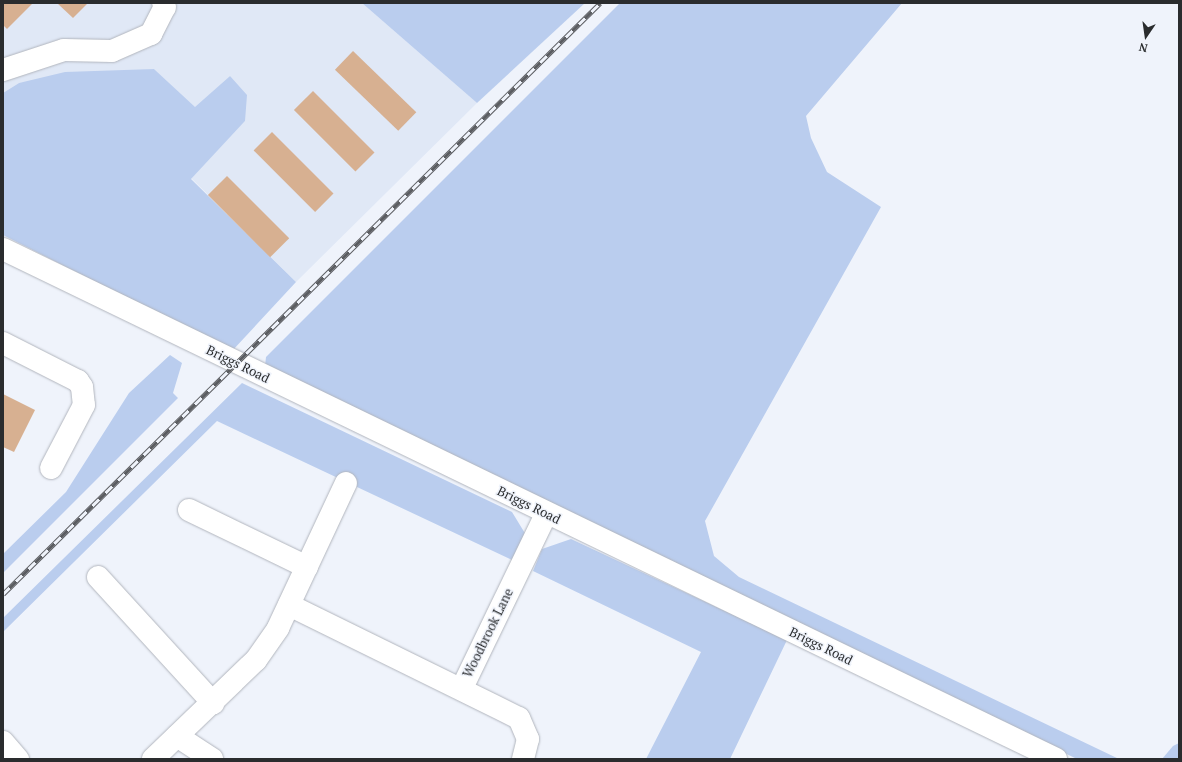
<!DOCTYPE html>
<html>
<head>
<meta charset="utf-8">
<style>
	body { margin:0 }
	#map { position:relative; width:1182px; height:762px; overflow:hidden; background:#eff3fb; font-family:"PT Serif",serif }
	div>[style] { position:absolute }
	.built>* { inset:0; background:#e0e8f6 }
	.green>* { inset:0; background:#bacdee }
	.building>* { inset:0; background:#d7b091; transform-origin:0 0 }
	.roads { filter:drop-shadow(0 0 1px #b1b5bd) drop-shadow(0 0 1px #b1b5bd) }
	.minor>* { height:22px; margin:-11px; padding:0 11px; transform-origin:11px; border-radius:11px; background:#fff }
	.rail>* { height:4.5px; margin-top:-2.25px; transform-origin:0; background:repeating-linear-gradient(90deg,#eff3fb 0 9px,#5b5d61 0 18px); box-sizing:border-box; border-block:1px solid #5b5d61 }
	span { translate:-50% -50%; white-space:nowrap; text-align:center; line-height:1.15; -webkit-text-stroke:3px #eff3fb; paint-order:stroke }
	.street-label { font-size:13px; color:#2a2c2e }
	.frame { position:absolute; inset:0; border:4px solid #2a2c2e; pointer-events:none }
	.north { position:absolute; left:1126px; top:16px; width:40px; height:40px; -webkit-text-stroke:3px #eff3fb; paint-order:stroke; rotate:193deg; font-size:11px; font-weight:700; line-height:16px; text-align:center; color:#2a2c2e }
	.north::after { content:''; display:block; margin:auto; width:14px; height:18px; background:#2a2c2e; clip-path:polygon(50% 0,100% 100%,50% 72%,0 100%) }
</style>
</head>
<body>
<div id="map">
	<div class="built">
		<i style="clip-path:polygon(3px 3px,362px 3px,477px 103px,296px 282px,191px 178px,245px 121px,230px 76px,195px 108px,154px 69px,19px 83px,3px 93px)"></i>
	</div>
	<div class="green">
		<i style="clip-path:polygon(362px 3px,585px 3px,477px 103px)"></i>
		<i style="clip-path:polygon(620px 3px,902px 3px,806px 116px,811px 138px,827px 172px,881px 207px,705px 521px,714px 556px,739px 577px,1119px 759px,1077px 759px,265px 366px,266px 357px)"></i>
		<i style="clip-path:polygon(154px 69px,195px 107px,230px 76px,247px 95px,245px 121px,191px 179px,296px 282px,232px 351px,3px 235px,3px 93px,19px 83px,65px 72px)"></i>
		<i style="clip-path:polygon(170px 355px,182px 363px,173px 393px,178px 398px,3px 573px,3px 554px,66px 492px,129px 393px)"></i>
		<i style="clip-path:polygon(242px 383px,512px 512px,526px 535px,512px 560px,217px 421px,3px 632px,3px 618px)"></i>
		<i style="clip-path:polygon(571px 539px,787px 640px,730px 759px,646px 759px,701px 652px,533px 571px,542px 549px)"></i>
		<i style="clip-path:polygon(1179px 743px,1179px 759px,1162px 759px,1173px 746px)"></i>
	</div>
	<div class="building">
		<i style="clip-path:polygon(3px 3px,33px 3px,7px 29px,3px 25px)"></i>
		<i style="clip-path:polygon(57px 3px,88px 3px,73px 18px)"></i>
		<i style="left:353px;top:51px;width:88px;height:26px;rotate:44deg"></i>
		<i style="left:313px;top:91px;width:87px;height:27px;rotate:45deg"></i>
		<i style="left:272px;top:132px;width:87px;height:26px;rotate:45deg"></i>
		<i style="left:227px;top:176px;width:88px;height:27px;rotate:45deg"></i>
		<i style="clip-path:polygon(3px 394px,35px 410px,14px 452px,3px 447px)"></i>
	</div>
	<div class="roads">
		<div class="minor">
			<i style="left:3px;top:70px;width:64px;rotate:-18.2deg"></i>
			<i style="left:64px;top:50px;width:48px;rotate:1.2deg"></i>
			<i style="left:112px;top:51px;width:43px;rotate:-23.6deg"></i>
			<i style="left:151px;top:34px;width:30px;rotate:-63deg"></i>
			<i style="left:165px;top:7px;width:4px;rotate:-117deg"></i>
			<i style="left:3px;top:249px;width:1170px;rotate:25.84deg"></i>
			<i style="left:3px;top:343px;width:84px;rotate:26.9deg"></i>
			<i style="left:78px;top:381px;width:7px;rotate:56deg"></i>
			<i style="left:82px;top:387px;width:18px;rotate:84deg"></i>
			<i style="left:84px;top:405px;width:71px;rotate:117.6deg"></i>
			<i style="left:189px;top:510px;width:131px;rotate:25.8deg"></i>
			<i style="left:98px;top:577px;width:171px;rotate:47.6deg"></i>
			<i style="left:289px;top:605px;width:256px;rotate:26.2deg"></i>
			<i style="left:519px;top:718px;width:23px;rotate:67deg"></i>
			<i style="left:528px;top:739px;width:21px;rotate:104deg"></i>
			<i style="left:462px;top:688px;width:193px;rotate:-64.2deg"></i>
			<i style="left:177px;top:736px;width:42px;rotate:33.3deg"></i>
			<i style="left:3px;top:742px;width:23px;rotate:49deg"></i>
			<i style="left:153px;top:759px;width:143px;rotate:-43.9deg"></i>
			<i style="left:256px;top:660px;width:39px;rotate:-55deg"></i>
			<i style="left:278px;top:628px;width:160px;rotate:-64.9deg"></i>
		</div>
	</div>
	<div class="rail">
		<i style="left:3px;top:594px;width:840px;rotate:-44.71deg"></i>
	</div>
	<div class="street-label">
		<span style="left:238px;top:364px;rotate:26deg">Briggs Road</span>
		<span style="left:529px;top:505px;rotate:26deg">Briggs Road</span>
		<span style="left:488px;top:633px;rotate:-64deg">Woodbrook Lane</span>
		<span style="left:821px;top:646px;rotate:26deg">Briggs Road</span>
	</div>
	<div class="frame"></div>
	<div class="north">N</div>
</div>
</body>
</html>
